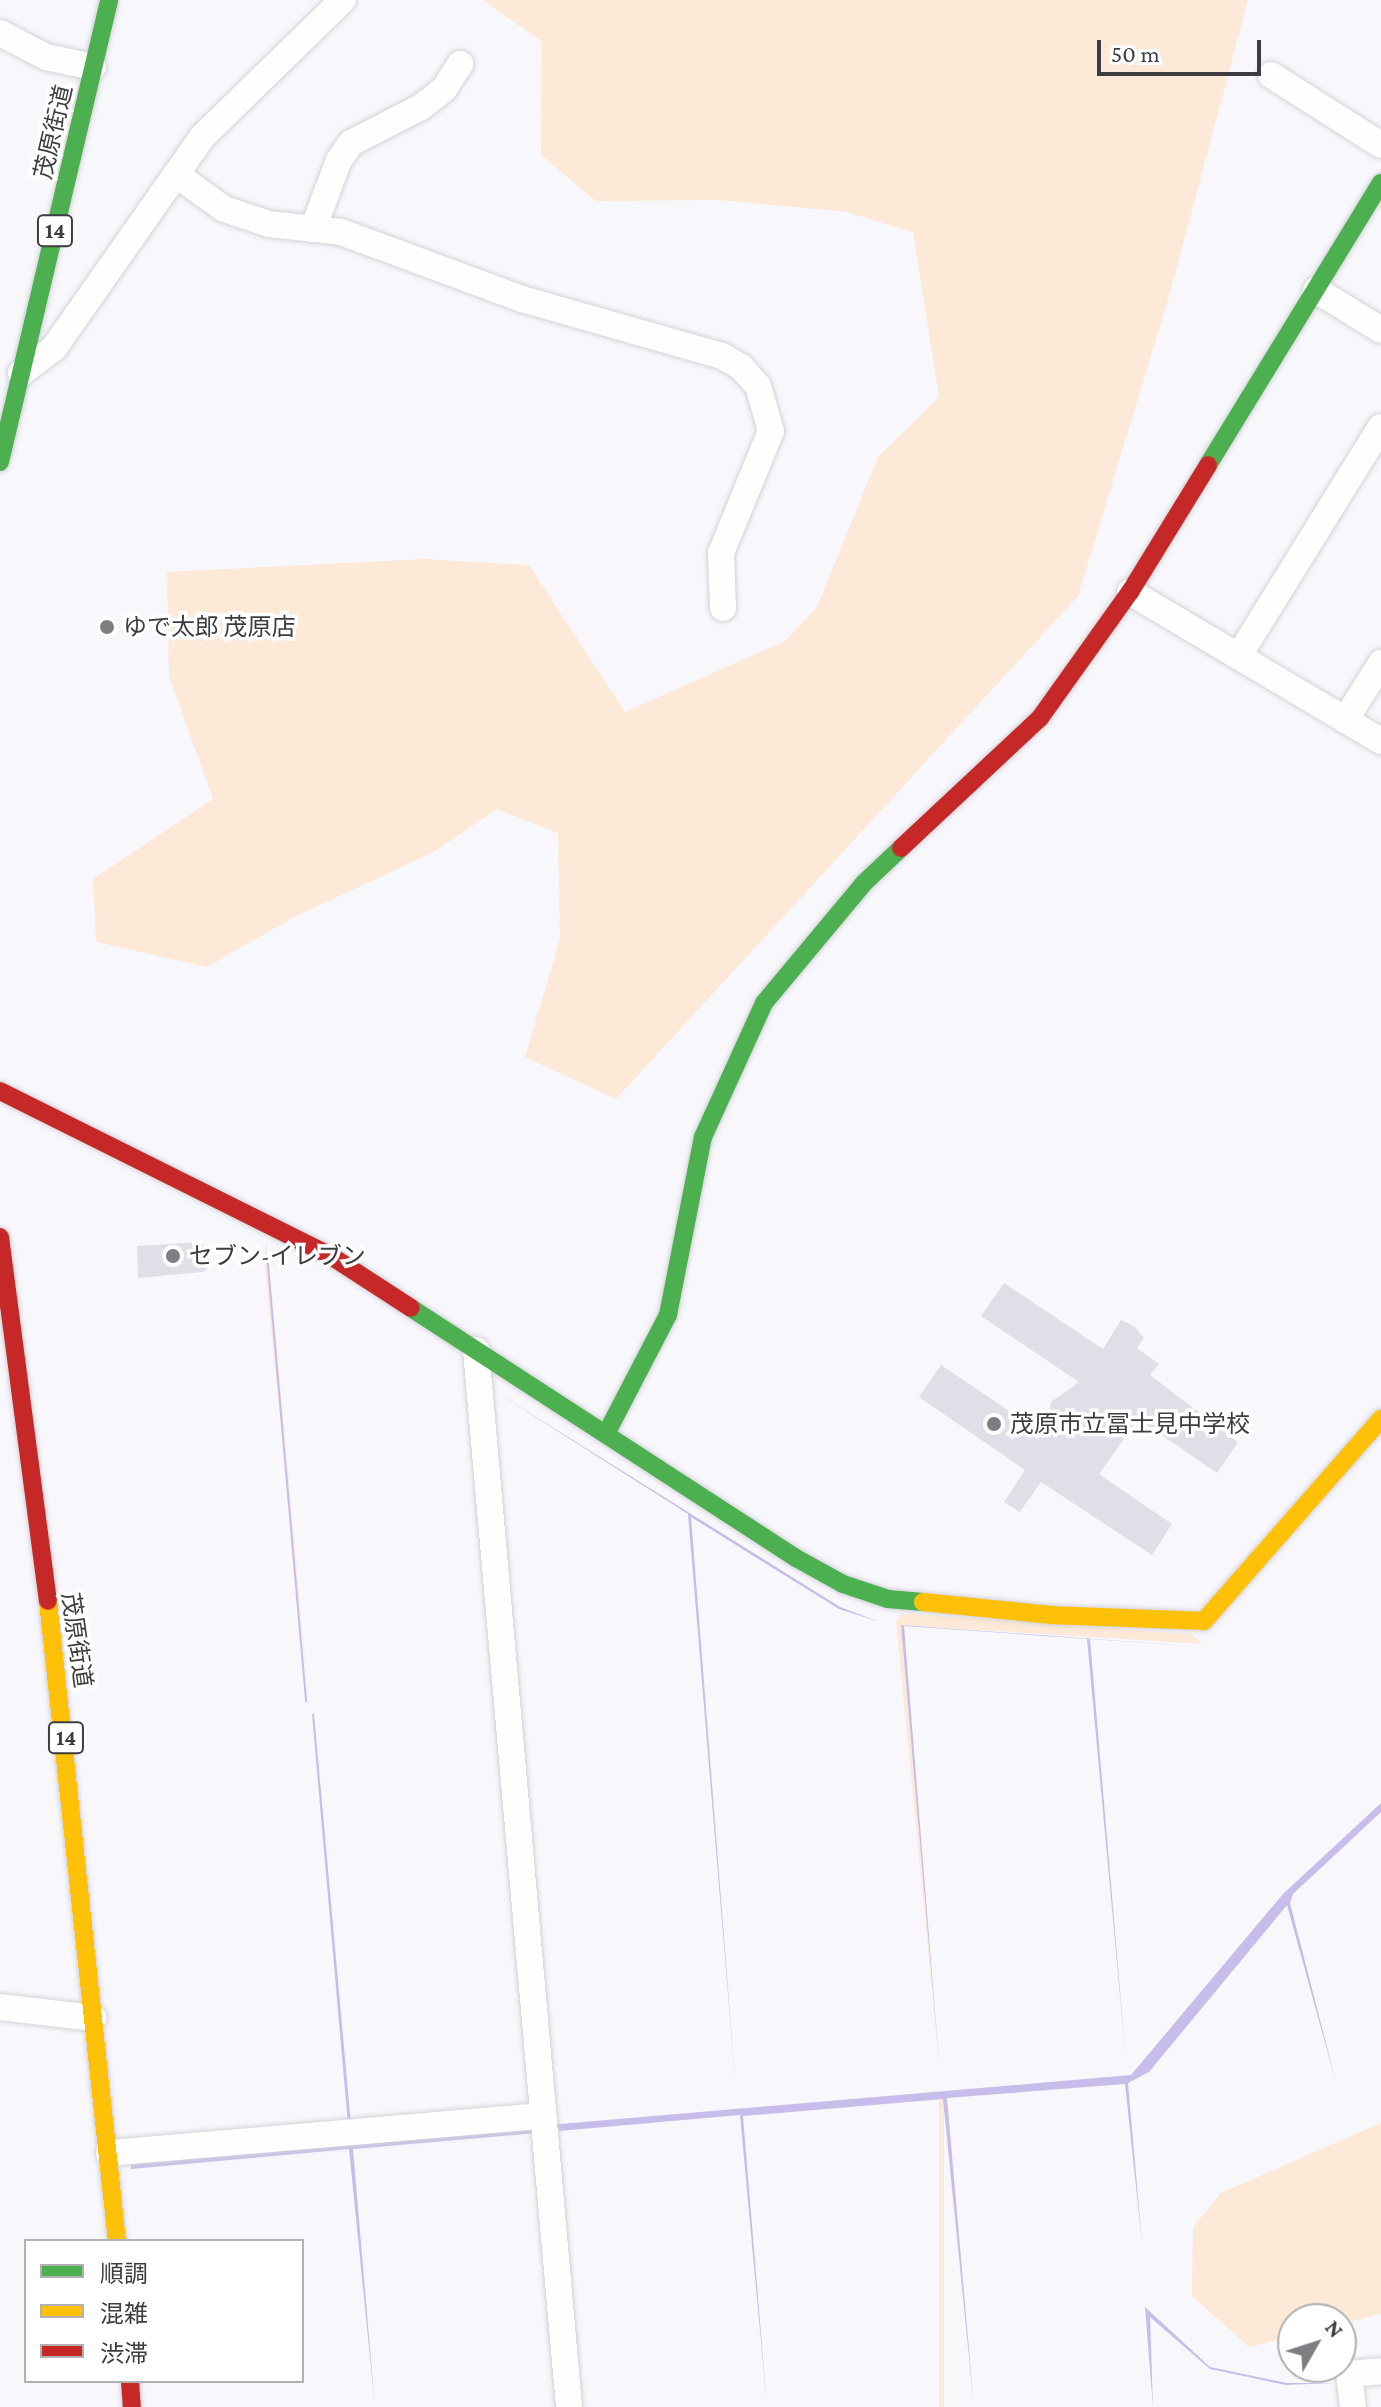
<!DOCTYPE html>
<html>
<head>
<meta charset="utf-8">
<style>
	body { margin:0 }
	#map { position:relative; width:1381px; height:2407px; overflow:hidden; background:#f8f7fc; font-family:"Crimson Pro","Noto Sans JP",serif }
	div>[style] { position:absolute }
	.green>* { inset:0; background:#fce9d7; transform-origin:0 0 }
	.water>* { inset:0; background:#c8bcea; transform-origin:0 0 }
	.building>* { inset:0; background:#e1dee8 }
	.roads { filter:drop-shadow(0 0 2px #d3d2d7) drop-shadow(0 0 2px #d3d2d7) }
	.street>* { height:26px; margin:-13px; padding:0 13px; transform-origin:13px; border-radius:13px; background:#fefeff }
	.fast>* { height:18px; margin:-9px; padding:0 9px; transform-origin:9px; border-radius:9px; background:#4caf50 }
	.slow>* { height:18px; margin:-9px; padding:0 9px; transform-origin:9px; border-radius:9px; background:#ffc107 }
	.jam>* { height:18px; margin:-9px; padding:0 9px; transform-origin:9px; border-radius:9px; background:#c62828 }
	.dots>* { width:22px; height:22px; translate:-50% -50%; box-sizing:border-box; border:4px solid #fff; border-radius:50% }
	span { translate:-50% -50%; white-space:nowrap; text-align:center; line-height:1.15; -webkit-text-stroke:7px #fff; paint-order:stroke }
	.shield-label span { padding:2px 6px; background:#fff; border:2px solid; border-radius:6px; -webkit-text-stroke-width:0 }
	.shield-label { font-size:22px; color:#3d3c41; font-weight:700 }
	.street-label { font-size:24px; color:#3d3c41 }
	.poi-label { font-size:24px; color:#3d3c41 }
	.left { translate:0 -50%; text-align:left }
	.legend { position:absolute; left:24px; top:2239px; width:280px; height:144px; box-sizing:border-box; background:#fff; border:2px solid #b1b1b3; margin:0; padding:10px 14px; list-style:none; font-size:24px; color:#3d3c41 }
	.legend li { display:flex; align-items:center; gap:16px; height:40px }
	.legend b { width:40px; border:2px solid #b1b1b3 }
	.north { position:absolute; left:1277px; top:2303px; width:80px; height:80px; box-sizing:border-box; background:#fff; border:2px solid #b1b1b3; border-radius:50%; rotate:51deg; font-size:22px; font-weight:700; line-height:32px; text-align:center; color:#3d3c41 }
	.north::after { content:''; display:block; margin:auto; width:28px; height:36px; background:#7e7d82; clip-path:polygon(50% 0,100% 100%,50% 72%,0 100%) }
	.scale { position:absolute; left:1097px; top:40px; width:164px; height:36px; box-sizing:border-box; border:4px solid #3d3c41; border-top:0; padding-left:10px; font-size:24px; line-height:28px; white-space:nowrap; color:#3d3c41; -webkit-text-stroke:6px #fff; paint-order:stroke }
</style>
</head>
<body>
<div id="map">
	<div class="green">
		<i style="clip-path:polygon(483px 0,1248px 0,1170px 293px,1078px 596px,616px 1099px,525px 1057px,560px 939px,558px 833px,497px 809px,432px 853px,294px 917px,207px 967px,96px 942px,93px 879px,213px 799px,169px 676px,167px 572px,424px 559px,529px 565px,625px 712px,785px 641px,817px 607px,878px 457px,939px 397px,913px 232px,847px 212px,720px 200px,596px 201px,541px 155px,542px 42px)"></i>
		<i style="clip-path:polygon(266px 1242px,268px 1254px,309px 1702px,264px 1258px)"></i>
		<i style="clip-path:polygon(902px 1613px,1191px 1634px,1203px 1644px,901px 1625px,940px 2073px,896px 1621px)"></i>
		<i style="left:939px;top:2099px;width:5px;height:309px"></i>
		<i style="clip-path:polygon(1381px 2123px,1381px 2314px,1341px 2324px,1341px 2319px,1293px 2319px,1293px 2336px,1249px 2347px,1192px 2296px,1193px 2227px,1221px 2193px)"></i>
	</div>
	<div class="water">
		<i style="left:268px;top:1254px;width:450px;height:2px;rotate:85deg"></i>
		<i style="clip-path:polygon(491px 1389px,840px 1607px,880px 1622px,839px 1609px,691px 1517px,736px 2090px,688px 1514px)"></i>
		<i style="clip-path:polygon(901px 1625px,1205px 1647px,1090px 1639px,1126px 2060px,1087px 1639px,904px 1626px,940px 2073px)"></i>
		<i style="clip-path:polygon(312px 1714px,314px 1714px,351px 2125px,348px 2125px)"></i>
		<i style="clip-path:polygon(1381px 1803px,1381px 1812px,1293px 1894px,1290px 1903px,1337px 2086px,1287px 1905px,1149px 2072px,1128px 2083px,1142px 2243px,1125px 2084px,947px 2098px,974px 2407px,943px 2099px,743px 2116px,767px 2407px,740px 2115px,353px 2149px,375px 2407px,349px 2149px,131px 2169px,131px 2161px,1131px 2075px,1283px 1894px)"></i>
		<i style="clip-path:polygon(1145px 2307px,1210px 2367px,1287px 2383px,1334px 2383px,1286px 2385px,1210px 2369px,1150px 2317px,1153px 2407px)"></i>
	</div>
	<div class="building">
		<i style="clip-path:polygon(202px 1242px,210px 1266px,203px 1272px,138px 1278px,137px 1246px)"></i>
		<i style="clip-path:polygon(1004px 1283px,1103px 1349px,1121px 1320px,1135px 1327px,1144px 1338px,1137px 1348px,1159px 1364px,1150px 1375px,1238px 1442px,1217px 1473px,1138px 1419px,1099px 1474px,1172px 1524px,1152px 1555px,1041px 1482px,1020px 1512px,1004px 1502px,1025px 1470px,919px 1397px,941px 1365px,1046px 1436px,1051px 1402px,1079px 1382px,981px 1316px)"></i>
	</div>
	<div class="roads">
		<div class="street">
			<i style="left:0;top:33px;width:52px;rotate:27.6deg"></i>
			<i style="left:46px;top:57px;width:48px;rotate:12deg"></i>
			<i style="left:1271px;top:75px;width:130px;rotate:32.5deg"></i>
			<i style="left:177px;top:175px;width:58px;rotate:35.9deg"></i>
			<i style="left:224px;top:209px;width:47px;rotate:18.4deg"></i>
			<i style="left:269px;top:224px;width:72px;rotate:6.3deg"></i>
			<i style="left:341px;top:232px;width:193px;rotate:20.3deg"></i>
			<i style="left:522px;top:299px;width:208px;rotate:15.9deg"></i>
			<i style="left:722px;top:356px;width:22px;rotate:30deg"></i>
			<i style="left:741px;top:367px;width:25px;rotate:48deg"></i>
			<i style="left:758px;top:386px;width:47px;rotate:73.9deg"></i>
			<i style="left:771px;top:431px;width:132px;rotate:112.3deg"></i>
			<i style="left:721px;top:553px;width:55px;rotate:87.9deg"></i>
			<i style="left:313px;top:229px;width:74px;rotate:-69.4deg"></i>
			<i style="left:339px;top:160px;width:21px;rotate:-55deg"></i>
			<i style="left:351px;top:143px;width:79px;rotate:-27.2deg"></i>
			<i style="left:421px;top:107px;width:29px;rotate:-38deg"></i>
			<i style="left:444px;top:89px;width:30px;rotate:-57deg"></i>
			<i style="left:1316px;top:290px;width:76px;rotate:31.6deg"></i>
			<i style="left:21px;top:373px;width:41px;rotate:-37.1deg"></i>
			<i style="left:54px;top:348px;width:259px;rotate:-54.9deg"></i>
			<i style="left:203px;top:136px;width:195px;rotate:-44.2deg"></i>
			<i style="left:1130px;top:592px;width:292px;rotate:30.7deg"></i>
			<i style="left:1240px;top:654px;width:267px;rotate:-58.2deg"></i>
			<i style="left:1346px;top:719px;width:66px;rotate:-58deg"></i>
			<i style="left:476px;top:1350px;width:1061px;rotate:84.97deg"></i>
			<i style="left:0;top:2007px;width:94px;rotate:6.7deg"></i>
			<i style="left:109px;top:2153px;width:436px;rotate:-4.9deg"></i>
			<i style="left:1353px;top:2407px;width:33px;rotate:-97deg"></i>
			<i style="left:1349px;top:2374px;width:32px;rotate:-5deg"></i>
		</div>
		<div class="fast">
			<i style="left:0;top:462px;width:475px;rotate:-76.7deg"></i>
			<i style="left:1208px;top:465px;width:331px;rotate:-58.5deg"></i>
			<i style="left:411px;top:1308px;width:459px;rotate:33deg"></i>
			<i style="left:796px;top:1558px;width:54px;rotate:29deg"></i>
			<i style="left:843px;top:1584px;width:47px;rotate:18.4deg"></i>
			<i style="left:888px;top:1599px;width:35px;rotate:5deg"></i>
			<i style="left:606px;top:1434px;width:134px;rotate:-62.5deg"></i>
			<i style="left:668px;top:1315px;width:181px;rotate:-78.9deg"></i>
			<i style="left:703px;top:1137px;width:147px;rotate:-65.5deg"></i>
			<i style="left:764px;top:1003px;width:156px;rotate:-50.2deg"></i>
			<i style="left:864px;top:883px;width:51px;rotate:-43.4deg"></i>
		</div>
		<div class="slow">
			<i style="left:48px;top:1601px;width:644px;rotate:83.85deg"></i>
			<i style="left:923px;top:1602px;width:129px;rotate:5.8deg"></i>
			<i style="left:1051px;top:1615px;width:153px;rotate:2.2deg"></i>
			<i style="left:1204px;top:1621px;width:269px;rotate:-48.8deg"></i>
		</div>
		<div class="jam">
			<i style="left:901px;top:848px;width:190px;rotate:-43.1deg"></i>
			<i style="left:1040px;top:718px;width:155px;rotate:-54.5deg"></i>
			<i style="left:1130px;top:592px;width:149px;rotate:-58.4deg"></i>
			<i style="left:0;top:1091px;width:370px;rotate:26.5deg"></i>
			<i style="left:331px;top:1256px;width:95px;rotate:33deg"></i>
			<i style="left:0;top:1237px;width:367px;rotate:82.5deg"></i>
			<i style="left:130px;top:2381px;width:26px;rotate:86deg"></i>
		</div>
	</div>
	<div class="dots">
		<i style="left:107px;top:627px;background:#7e7d82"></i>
		<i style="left:173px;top:1256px;background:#7e7d82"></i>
		<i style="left:994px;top:1424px;background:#7e7d82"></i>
	</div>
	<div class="shield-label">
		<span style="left:55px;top:231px">14</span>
		<span style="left:66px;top:1738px">14</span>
	</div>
	<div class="street-label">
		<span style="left:53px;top:132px;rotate:-77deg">茂原街道</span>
		<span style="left:77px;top:1640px;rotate:82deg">茂原街道</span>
	</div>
	<div class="poi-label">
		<span class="left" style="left:123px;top:627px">ゆで太郎 茂原店</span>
		<span class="left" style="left:189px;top:1256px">セブン-イレブン</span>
		<span class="left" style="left:1010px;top:1424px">茂原市立冨士見中学校</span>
	</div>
	<ul class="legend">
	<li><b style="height:10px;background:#4caf50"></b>順調</li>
	<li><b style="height:10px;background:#ffc107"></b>混雑</li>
	<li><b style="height:10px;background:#c62828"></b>渋滞</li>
	</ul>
	<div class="north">N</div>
	<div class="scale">50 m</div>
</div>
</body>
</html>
